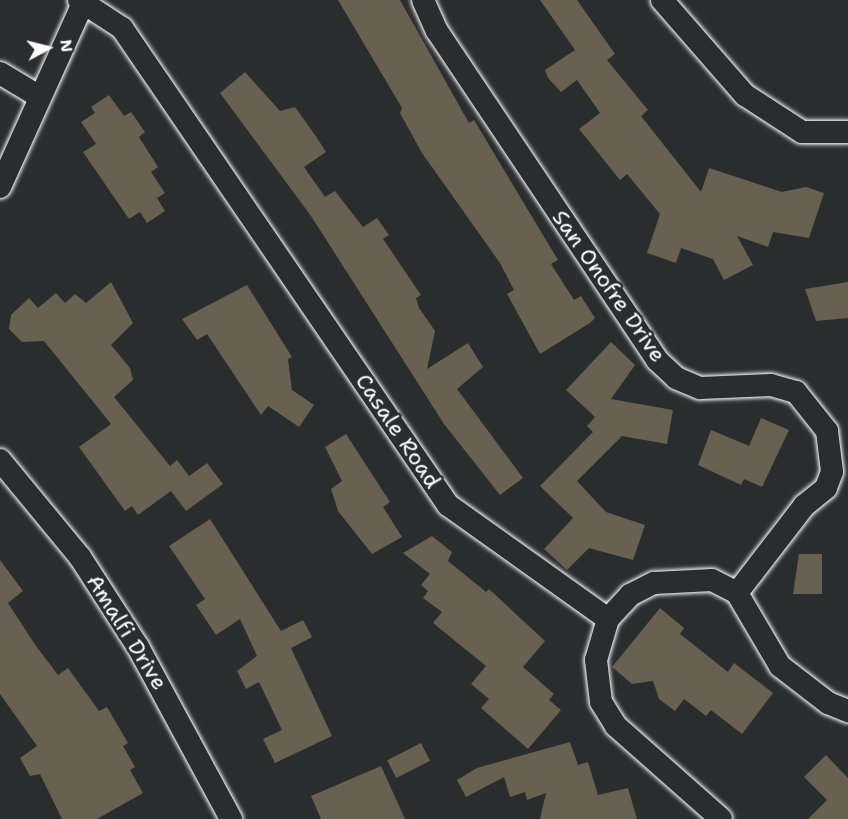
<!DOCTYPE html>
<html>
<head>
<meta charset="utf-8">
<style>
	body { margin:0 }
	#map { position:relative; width:848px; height:819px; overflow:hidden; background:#2a2d2e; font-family:"Shantell Sans",sans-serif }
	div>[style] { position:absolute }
	.building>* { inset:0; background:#686050; transform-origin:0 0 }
	.roads { filter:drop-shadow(0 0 2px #fff) drop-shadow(0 0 2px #fff) }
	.street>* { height:22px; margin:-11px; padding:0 11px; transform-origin:11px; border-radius:11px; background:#2a2d2e }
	span { translate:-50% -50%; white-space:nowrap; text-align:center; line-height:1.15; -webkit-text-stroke:5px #2a2d2e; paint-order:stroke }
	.street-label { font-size:22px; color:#fff }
	.north { position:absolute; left:18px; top:18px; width:60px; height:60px; -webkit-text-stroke:4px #2a2d2e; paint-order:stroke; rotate:83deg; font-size:16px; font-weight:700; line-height:24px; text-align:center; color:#fff }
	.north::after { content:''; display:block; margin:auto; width:21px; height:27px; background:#fff; clip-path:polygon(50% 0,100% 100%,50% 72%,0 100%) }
</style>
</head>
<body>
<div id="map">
	<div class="building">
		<i style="clip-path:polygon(338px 0,400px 0,469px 123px,474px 120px,558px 260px,551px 264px,574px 300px,581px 296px,595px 318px,590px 323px,540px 354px,507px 294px,514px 290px,500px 263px,422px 153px,400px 113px,402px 108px)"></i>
		<i style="clip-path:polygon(540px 0,577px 0,615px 54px,607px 60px,648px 110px,641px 116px,701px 192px,709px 168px,782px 192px,806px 187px,824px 193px,809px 238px,773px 232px,768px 247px,737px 236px,753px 265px,724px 280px,713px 259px,681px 248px,676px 263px,647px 253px,660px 214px,627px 174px,620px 180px,579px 129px,600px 113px,577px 80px,561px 92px,548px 78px,545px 70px,575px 50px)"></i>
		<i style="clip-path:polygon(245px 72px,280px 111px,295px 107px,317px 138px,326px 152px,304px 167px,325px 197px,335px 191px,363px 227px,377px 218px,389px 235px,383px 239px,421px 295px,416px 298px,419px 308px,435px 331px,427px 369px,468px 343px,483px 367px,457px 389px,523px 478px,500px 495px,444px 424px,311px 216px,220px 93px)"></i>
		<i style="clip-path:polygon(109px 95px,124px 116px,131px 112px,145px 132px,139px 137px,158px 167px,151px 172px,165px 193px,157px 198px,165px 211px,147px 223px,140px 212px,129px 219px,83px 152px,96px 144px,81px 122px,95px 113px,91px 107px)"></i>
		<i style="clip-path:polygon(111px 282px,133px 323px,111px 345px,130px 368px,133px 380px,114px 397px,170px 466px,177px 460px,189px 476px,207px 463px,223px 484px,186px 511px,171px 491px,138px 515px,132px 506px,125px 511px,79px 447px,111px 424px,44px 341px,22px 342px,9px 329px,11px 315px,29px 298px,38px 308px,56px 293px,65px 303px,75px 294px,86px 303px)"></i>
		<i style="clip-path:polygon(848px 282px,848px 318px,816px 321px,805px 289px)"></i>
		<i style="clip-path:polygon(247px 285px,292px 357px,288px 359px,292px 390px,314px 405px,299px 427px,268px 406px,261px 415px,207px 334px,197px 340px,182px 319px)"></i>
		<i style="clip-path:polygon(611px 342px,635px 365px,611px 399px,673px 410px,667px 444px,622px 436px,577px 481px,606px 512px,645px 525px,633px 560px,589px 548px,567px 570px,544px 549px,573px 518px,540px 486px,593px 432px,587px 426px,595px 417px,566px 390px)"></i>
		<i style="clip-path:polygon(761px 418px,789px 430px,762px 487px,744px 479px,741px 485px,698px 465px,711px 430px,749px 446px)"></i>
		<i style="clip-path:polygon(346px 434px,390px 502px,383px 507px,402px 537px,372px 554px,338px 511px,331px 489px,342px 481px,325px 447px)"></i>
		<i style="clip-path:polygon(210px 519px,281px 631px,303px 620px,312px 637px,291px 648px,332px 736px,275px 763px,263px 739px,282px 730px,259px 682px,246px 689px,237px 671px,257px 656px,240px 619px,216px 635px,196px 605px,205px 599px,169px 546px)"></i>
		<i style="clip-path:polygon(432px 536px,452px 552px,448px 561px,486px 592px,489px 589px,545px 641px,523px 667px,554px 694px,549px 700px,561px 710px,528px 749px,481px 708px,489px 699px,471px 684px,486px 666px,433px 623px,442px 612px,423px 598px,428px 591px,421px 585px,430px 574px,403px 553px)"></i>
		<i style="clip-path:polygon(799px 554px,822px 554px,822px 594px,793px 594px)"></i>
		<i style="clip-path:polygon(0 560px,23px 591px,8px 603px,36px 646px,58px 675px,68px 668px,99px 711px,107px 707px,128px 743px,123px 746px,135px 767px,130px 770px,143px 793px,97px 819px,62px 819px,40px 774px,30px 776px,20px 758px,37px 746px,0 694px)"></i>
		<i style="clip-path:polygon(660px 608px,684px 628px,680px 634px,728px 672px,734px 663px,773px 693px,742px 734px,711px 710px,706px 716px,684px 699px,675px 711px,659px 699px,653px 681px,632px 684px,612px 667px)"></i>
		<i style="clip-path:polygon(570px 742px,578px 765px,588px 762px,598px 795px,628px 788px,637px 819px,540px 819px,546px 793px,527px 800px,525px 792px,510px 797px,504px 777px,466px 797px,457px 780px,477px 768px)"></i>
		<i style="left:421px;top:743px;width:20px;height:38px;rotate:63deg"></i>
		<i style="clip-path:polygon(826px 755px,848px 778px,848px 819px,808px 819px,827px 800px,804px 777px)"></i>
		<i style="clip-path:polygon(381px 766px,405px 819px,321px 819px,311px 796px)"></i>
	</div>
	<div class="roads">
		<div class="street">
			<i style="left:79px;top:0;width:51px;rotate:33.1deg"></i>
			<i style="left:122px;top:28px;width:578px;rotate:55.65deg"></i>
			<i style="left:448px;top:505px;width:196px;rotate:35.5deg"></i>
			<i style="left:608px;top:619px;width:43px;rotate:106.3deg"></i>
			<i style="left:596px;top:660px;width:42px;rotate:83.2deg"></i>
			<i style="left:601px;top:702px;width:28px;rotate:58deg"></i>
			<i style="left:616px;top:726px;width:140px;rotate:41.5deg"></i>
			<i style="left:423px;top:0;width:34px;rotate:66deg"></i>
			<i style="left:437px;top:31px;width:396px;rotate:56.2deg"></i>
			<i style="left:657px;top:360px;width:26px;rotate:43deg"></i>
			<i style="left:676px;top:378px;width:26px;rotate:23deg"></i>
			<i style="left:700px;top:388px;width:71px;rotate:-2.4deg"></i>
			<i style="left:771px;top:385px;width:26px;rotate:16deg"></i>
			<i style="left:796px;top:392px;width:50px;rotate:51.5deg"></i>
			<i style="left:827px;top:431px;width:41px;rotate:83deg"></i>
			<i style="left:832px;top:472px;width:17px;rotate:111deg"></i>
			<i style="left:826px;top:488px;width:28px;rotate:141deg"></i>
			<i style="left:804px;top:506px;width:110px;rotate:127.6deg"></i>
			<i style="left:662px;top:0;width:126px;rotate:48.9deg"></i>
			<i style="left:745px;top:95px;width:68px;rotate:33deg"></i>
			<i style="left:802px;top:132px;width:46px"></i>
			<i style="left:0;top:73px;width:47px;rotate:31deg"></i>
			<i style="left:0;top:187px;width:200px;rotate:-65.7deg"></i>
			<i style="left:0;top:460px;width:126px;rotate:50.5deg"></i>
			<i style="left:80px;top:557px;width:107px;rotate:57.2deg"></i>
			<i style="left:138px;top:647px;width:196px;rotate:61.6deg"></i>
			<i style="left:608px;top:619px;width:33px;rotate:-47deg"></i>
			<i style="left:630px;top:595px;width:27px;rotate:-27deg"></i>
			<i style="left:654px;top:583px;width:58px;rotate:-3deg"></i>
			<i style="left:712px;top:580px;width:28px;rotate:27deg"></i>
			<i style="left:737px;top:593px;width:85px;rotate:59.5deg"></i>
			<i style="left:780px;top:666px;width:61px;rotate:37.6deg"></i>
			<i style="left:828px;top:703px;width:22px;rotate:22deg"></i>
		</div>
	</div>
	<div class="street-label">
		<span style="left:609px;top:286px;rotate:55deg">San Onofre Drive</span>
		<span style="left:398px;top:431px;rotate:56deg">Casale Road</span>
		<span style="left:127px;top:632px;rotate:58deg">Amalfi Drive</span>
	</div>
	<div class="north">N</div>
</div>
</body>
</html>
